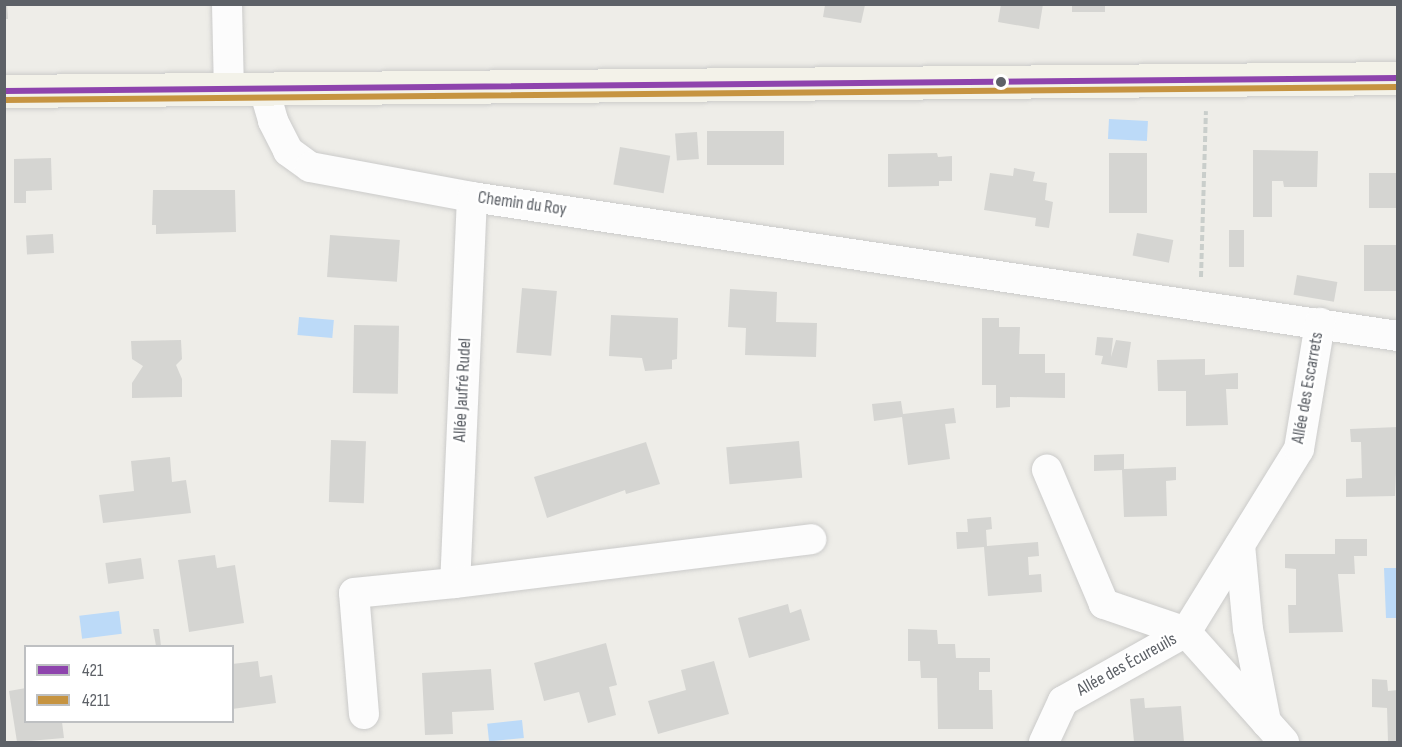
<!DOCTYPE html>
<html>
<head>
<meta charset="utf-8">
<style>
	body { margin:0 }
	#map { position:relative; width:1402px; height:747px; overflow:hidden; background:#eeede8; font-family:"Sofia Sans Condensed",sans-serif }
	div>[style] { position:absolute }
	.water>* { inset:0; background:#bcdaf8; transform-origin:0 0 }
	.building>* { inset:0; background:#d5d5d2; transform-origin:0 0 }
	.path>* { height:4px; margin-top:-2px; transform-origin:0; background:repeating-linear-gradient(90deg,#c9cecb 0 6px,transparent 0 9px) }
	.roads { filter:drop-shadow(0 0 2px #cbcbca) drop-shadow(0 0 2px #cbcbca) }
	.minor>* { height:30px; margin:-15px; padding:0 15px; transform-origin:15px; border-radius:15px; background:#fcfcfc }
	.major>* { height:33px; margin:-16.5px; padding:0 16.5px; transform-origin:16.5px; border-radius:16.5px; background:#f3f2e9 }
	.bus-1>* { height:6px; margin:-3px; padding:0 3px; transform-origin:3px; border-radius:3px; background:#8e44ad }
	.bus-2>* { height:6px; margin:-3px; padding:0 3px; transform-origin:3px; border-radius:3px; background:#c69441 }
	.dots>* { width:16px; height:16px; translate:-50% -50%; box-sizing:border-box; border:3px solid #fff; border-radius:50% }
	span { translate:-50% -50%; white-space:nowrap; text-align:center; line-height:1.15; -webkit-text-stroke:5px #fff; paint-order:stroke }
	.street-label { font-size:18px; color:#5d6167 }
	.frame { position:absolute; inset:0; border:6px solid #5d6167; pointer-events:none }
	.legend { position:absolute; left:24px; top:645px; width:210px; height:78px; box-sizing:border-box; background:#fff; border:2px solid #bec0c2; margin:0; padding:8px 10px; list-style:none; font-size:18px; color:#5d6167 }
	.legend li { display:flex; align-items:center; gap:12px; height:30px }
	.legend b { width:30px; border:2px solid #bec0c2 }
</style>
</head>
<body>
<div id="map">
	<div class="water">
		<i style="left:1109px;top:119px;width:39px;height:20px;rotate:3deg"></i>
		<i style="left:299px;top:317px;width:35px;height:18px;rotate:5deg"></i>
		<i style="clip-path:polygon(1384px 568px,1397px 568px,1397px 618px,1386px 618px)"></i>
		<i style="left:119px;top:611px;width:23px;height:40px;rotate:83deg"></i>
		<i style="left:522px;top:720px;width:18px;height:35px;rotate:84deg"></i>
	</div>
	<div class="building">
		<i style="clip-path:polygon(4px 4px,7px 4px,8px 19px,4px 19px)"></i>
		<i style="clip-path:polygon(1001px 4px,1043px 4px,1039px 29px,998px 22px)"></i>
		<i style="left:1072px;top:4px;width:33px;height:8px"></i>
		<i style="clip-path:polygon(825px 5px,865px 5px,861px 23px,823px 17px)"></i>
		<i style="left:784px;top:131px;width:34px;height:77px;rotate:90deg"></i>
		<i style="left:697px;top:132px;width:27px;height:22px;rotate:86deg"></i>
		<i style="left:620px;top:147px;width:51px;height:38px;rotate:10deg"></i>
		<i style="clip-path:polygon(1253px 150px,1318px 151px,1317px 187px,1284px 187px,1283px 181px,1272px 181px,1272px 217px,1253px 217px)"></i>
		<i style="clip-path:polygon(937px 153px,938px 157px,952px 156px,952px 181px,939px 181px,939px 186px,888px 187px,888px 154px)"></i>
		<i style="left:1109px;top:153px;width:38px;height:60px"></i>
		<i style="clip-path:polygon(51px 158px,52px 190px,26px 191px,26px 203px,14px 203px,14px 159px)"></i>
		<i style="clip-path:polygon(1014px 168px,1035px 172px,1033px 181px,1047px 183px,1045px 200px,1053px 202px,1049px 228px,1035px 226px,1036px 218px,984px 210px,990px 173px,1013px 176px)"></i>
		<i style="left:1398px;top:173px;width:35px;height:29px;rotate:90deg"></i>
		<i style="clip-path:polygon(153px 190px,235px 190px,236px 232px,156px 234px,156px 225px,152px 225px)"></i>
		<i style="left:1229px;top:230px;width:15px;height:37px"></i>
		<i style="left:1137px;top:233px;width:37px;height:23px;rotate:11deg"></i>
		<i style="left:53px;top:234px;width:19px;height:27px;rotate:87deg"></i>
		<i style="left:330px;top:235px;width:70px;height:42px;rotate:4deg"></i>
		<i style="left:1398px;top:245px;width:46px;height:34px;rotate:90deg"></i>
		<i style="left:1297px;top:275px;width:41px;height:20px;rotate:10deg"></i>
		<i style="left:522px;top:288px;width:35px;height:65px;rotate:5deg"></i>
		<i style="clip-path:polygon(730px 289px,777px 292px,776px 322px,817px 323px,816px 357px,745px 355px,746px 328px,728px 327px)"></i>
		<i style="clip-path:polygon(611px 315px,678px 318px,677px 359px,672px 360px,672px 369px,645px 371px,642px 358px,609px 356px)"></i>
		<i style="clip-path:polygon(982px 318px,999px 318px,999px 327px,1020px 327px,1019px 354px,1045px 354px,1045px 373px,1065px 373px,1065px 398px,1010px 397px,1010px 407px,996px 408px,996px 385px,982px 385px)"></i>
		<i style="left:354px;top:325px;width:45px;height:68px;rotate:1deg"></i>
		<i style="clip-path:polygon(1097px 337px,1113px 338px,1111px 357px,1116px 340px,1131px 342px,1127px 368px,1101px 364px,1103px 356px,1095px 355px)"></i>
		<i style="clip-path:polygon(181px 340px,182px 359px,176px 365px,182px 379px,182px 397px,132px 398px,132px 383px,143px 366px,132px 359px,131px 341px)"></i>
		<i style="clip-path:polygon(1205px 359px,1205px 375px,1238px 373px,1238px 389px,1226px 389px,1228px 425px,1186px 426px,1186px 391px,1158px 391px,1157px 360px)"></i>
		<i style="clip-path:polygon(901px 401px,903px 414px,954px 408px,956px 423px,945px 424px,950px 459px,908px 465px,902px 417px,874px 421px,872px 404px)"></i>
		<i style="clip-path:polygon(1398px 427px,1395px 496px,1346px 497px,1346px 479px,1362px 478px,1361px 442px,1351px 442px,1350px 429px)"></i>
		<i style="left:331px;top:440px;width:35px;height:62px;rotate:2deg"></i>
		<i style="left:799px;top:441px;width:37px;height:73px;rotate:85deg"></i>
		<i style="clip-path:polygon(646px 442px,660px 484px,626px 494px,625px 490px,547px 518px,534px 477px)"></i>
		<i style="clip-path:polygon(1124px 454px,1124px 469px,1176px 467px,1176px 480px,1166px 481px,1167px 516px,1124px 517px,1122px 470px,1094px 471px,1094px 455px)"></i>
		<i style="clip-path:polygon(170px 457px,172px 482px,186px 480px,191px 513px,103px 523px,99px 495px,134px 491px,131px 461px)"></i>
		<i style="clip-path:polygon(991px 517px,992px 529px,986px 530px,987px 546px,1038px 542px,1039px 556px,1028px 557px,1029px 575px,1041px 574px,1042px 592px,988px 596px,984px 547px,957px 549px,956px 532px,968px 532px,967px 519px)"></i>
		<i style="clip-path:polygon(1335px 539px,1367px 539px,1367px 556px,1354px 556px,1355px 574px,1338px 574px,1343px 632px,1289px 633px,1288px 605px,1296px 605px,1296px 569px,1285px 568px,1285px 554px,1335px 554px)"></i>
		<i style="clip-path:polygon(215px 555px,217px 568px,235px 565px,244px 623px,189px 632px,178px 560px)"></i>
		<i style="left:141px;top:558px;width:21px;height:36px;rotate:82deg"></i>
		<i style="clip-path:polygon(788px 604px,790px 613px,801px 609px,810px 640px,749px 658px,738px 618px)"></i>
		<i style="clip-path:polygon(153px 629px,159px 629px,161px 646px,156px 646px)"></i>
		<i style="clip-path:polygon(908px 629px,937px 630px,938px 644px,955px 644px,956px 658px,990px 658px,990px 672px,979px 672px,979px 690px,992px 690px,993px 729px,938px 729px,937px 678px,921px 678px,920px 661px,908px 661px)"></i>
		<i style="clip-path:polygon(606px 643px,617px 685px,609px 687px,616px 715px,588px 723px,579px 692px,544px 701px,534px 663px)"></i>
		<i style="clip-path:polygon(258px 661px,260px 677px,272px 675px,276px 703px,232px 709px,232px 664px)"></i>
		<i style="clip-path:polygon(714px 661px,729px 714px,658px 734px,648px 701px,686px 690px,681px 670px)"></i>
		<i style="clip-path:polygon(491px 669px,494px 710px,452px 712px,453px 734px,425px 735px,422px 673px)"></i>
		<i style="clip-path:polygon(1372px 679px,1387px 680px,1388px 691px,1398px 690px,1398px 742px,1388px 742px,1387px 708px,1372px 707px)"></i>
		<i style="clip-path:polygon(26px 688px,26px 722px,62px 722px,64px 738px,17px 742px,9px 691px)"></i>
		<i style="clip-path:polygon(1144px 698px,1145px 708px,1181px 706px,1184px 742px,1134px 742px,1130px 699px)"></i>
	</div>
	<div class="path">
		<i style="left:1201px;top:277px;width:166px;rotate:-88.3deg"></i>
	</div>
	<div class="roads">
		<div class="minor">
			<i style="left:227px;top:4px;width:85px;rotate:88.7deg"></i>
			<i style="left:264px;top:89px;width:33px;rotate:74deg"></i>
			<i style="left:273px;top:121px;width:34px;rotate:63deg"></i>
			<i style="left:288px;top:151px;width:27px;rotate:36deg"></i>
			<i style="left:310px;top:167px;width:165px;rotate:10.5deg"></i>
			<i style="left:472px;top:197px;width:936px;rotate:8.54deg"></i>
			<i style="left:472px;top:197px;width:386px;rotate:92.5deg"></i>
			<i style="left:455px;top:583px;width:359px;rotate:-7deg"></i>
			<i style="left:1240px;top:545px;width:84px;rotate:84.6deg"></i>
			<i style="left:1248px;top:629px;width:95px;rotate:79deg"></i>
			<i style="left:364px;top:714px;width:121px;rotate:-94.7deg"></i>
			<i style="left:354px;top:593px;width:101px;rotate:-5.7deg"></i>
			<i style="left:1044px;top:742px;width:45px;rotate:-65.1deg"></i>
			<i style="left:1063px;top:701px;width:141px;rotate:-29.3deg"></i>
			<i style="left:1186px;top:632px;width:87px;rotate:-161.1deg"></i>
			<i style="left:1104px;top:604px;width:146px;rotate:-113deg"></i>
			<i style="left:1284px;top:742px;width:147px;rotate:-131.7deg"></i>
			<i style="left:1186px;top:632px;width:215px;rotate:-58.3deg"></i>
			<i style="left:1299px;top:449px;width:128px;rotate:-80.5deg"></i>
		</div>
		<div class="major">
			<i style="left:4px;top:91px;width:1394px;rotate:-0.53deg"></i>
		</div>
	</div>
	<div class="bus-1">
		<i style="left:4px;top:91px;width:1394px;rotate:-0.53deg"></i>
	</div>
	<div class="bus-2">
		<i style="left:4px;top:100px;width:1394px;rotate:-0.53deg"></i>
	</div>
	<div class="dots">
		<i style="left:1001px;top:82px;background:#5d6167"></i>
	</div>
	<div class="street-label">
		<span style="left:522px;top:204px;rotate:8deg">Chemin du Roy</span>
		<span style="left:1308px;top:388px;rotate:-80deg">Allée des Escarrets</span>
		<span style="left:463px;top:390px;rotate:-87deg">Allée Jaufré Rudel</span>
		<span style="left:1127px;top:665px;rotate:-29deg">Allée des Écureuils</span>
	</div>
	<div class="frame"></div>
	<ul class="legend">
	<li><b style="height:8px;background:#8e44ad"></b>421</li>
	<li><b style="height:8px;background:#c69441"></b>4211</li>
	</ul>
</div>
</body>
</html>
